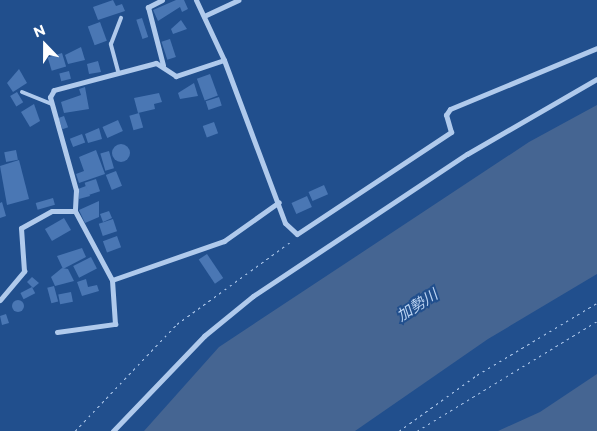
<!DOCTYPE html>
<html>
<head>
<meta charset="utf-8">
<style>
	body { margin:0 }
	#map { position:relative; width:597px; height:431px; overflow:hidden; background:#214f8d; font-family:Montserrat,"Noto Sans JP",sans-serif }
	div>[style] { position:absolute }
	.water>* { inset:0; background:#456592 }
	.building>* { inset:0; background:#4a77b4; transform-origin:0 0 }
	.round { border-radius:50% }
	.path>* { height:1px; margin-top:-0.5px; transform-origin:0; background:repeating-linear-gradient(90deg,#b0caec 0 2.5px,transparent 0 6.5px) }
	.service>* { height:4px; margin:-2px; padding:0 2px; transform-origin:2px; border-radius:2px; background:#b0caec }
	.minor>* { height:5px; margin:-2.5px; padding:0 2.5px; transform-origin:2.5px; border-radius:2.5px; background:#b0caec }
	span { translate:-50% -50%; white-space:nowrap; text-align:center; line-height:1.15; -webkit-text-stroke:4px #214f8d; paint-order:stroke }
	.water-label { font-size:15px; color:#bcd4f3; font-style:italic }
	.north { position:absolute; left:20px; top:20px; width:50px; height:50px; -webkit-text-stroke:4px #214f8d; paint-order:stroke; rotate:338deg; font-size:14px; font-weight:700; line-height:20px; text-align:center; color:#fff }
	.north::after { content:''; display:block; margin:auto; width:18px; height:22px; background:#fff; clip-path:polygon(50% 0,100% 100%,50% 72%,0 100%) }
</style>
</head>
<body>
<div id="map">
	<div class="water">
		<i style="clip-path:polygon(597px 105px,597px 274px,488px 339px,355px 431px,144px 431px,219px 347px,529px 142px)"></i>
		<i style="clip-path:polygon(597px 374px,597px 431px,498px 431px,540px 412px)"></i>
	</div>
	<div class="building">
		<i style="clip-path:polygon(113px 0,116px 6px,122px 4px,125px 11px,98px 20px,93px 7px)"></i>
		<i style="clip-path:polygon(176px 0,184px 0,188px 9px,182px 12px,180px 7px,158px 21px,153px 10px)"></i>
		<i style="left:142px;top:18px;width:20px;height:6px;rotate:72deg"></i>
		<i style="clip-path:polygon(181px 20px,187px 29px,173px 34px,171px 29px)"></i>
		<i style="left:100px;top:22px;width:20px;height:13px;rotate:70deg"></i>
		<i style="left:170px;top:39px;width:19px;height:9px;rotate:72deg"></i>
		<i style="clip-path:polygon(81px 47px,85px 60px,68px 64px,65px 55px)"></i>
		<i style="left:62px;top:53px;width:14px;height:15px;rotate:73deg"></i>
		<i style="clip-path:polygon(98px 61px,101px 72px,89px 74px,87px 64px)"></i>
		<i style="clip-path:polygon(19px 69px,27px 83px,13px 92px,7px 83px)"></i>
		<i style="left:69px;top:71px;width:8px;height:10px;rotate:76deg"></i>
		<i style="left:210px;top:74px;width:23px;height:14px;rotate:70deg"></i>
		<i style="clip-path:polygon(194px 83px,198px 96px,180px 99px,178px 93px)"></i>
		<i style="clip-path:polygon(85px 87px,89px 109px,64px 113px,61px 102px,81px 95px,79px 89px)"></i>
		<i style="left:17px;top:92px;width:12px;height:8px;rotate:59deg"></i>
		<i style="clip-path:polygon(159px 93px,162px 102px,154px 104px,155px 109px,138px 113px,134px 98px)"></i>
		<i style="left:219px;top:97px;width:9px;height:14px;rotate:72deg"></i>
		<i style="clip-path:polygon(34px 104px,40px 121px,30px 127px,21px 112px)"></i>
		<i style="left:139px;top:113px;width:15px;height:10px;rotate:74deg"></i>
		<i style="left:64px;top:116px;width:12px;height:6px;rotate:70deg"></i>
		<i style="left:118px;top:120px;width:12px;height:17px;rotate:66deg"></i>
		<i style="left:214px;top:122px;width:12px;height:12px;rotate:70deg"></i>
		<i style="clip-path:polygon(99px 128px,102px 139px,88px 143px,85px 134px)"></i>
		<i style="left:82px;top:134px;width:9px;height:13px;rotate:69deg"></i>
		<i class="round" style="left:112px;top:144px;width:18px;height:18px"></i>
		<i style="left:16px;top:150px;width:10px;height:12px;rotate:79deg"></i>
		<i style="clip-path:polygon(96px 150px,105px 174px,79px 183px,76px 174px,84px 171px,79px 157px)"></i>
		<i style="left:109px;top:151px;width:18px;height:9px;rotate:74deg"></i>
		<i style="clip-path:polygon(19px 160px,29px 199px,7px 205px,0 166px)"></i>
		<i style="left:116px;top:171px;width:16px;height:11px;rotate:68deg"></i>
		<i style="left:96px;top:179px;width:13px;height:12px;rotate:72deg"></i>
		<i style="left:324px;top:185px;width:10px;height:17px;rotate:66deg"></i>
		<i style="clip-path:polygon(86px 186px,90px 196px,79px 199px,78px 189px)"></i>
		<i style="left:307px;top:196px;width:12px;height:17px;rotate:66deg"></i>
		<i style="left:53px;top:198px;width:7px;height:18px;rotate:74deg"></i>
		<i style="clip-path:polygon(99px 201px,99px 217px,85px 223px,79px 210px)"></i>
		<i style="clip-path:polygon(2px 202px,6px 216px,0 218px,0 203px)"></i>
		<i style="clip-path:polygon(109px 211px,112px 218px,103px 222px,100px 214px)"></i>
		<i style="left:64px;top:218px;width:14px;height:22px;rotate:60deg"></i>
		<i style="left:113px;top:219px;width:13px;height:15px;rotate:72deg"></i>
		<i style="left:117px;top:236px;width:12px;height:15px;rotate:70deg"></i>
		<i style="clip-path:polygon(82px 248px,86px 257px,63px 269px,57px 256px)"></i>
		<i style="left:207px;top:254px;width:29px;height:10px;rotate:56deg"></i>
		<i style="left:91px;top:257px;width:13px;height:20px;rotate:63deg"></i>
		<i style="clip-path:polygon(62px 268px,68px 269px,74px 281px,55px 286px,51px 277px)"></i>
		<i style="clip-path:polygon(32px 277px,39px 283px,33px 288px,27px 282px)"></i>
		<i style="clip-path:polygon(86px 279px,88px 287px,97px 285px,99px 291px,82px 296px,77px 282px)"></i>
		<i style="left:54px;top:286px;width:16px;height:7px;rotate:75deg"></i>
		<i style="left:32px;top:287px;width:7px;height:13px;rotate:63deg"></i>
		<i style="left:71px;top:292px;width:10px;height:13px;rotate:79deg"></i>
		<i class="round" style="left:12px;top:300px;width:12px;height:12px"></i>
		<i style="clip-path:polygon(6px 314px,9px 323px,2px 325px,0 316px)"></i>
	</div>
	<div class="path">
		<i style="left:75px;top:431px;width:148px;rotate:-46.4deg"></i>
		<i style="left:177px;top:324px;width:143px;rotate:-35.9deg"></i>
		<i style="left:399px;top:431px;width:96px;rotate:-35.7deg"></i>
		<i style="left:477px;top:375px;width:140px;rotate:-31deg"></i>
		<i style="left:417px;top:431px;width:211px;rotate:-31.4deg"></i>
	</div>
	<div class="service">
		<i style="left:118px;top:71px;width:28px;rotate:-105deg"></i>
		<i style="left:111px;top:44px;width:28px;rotate:-69deg"></i>
		<i style="left:22px;top:92px;width:32px;rotate:22deg"></i>
	</div>
	<div class="minor">
		<i style="left:162px;top:0;width:16px;rotate:153deg"></i>
		<i style="left:148px;top:7px;width:60px;rotate:75.5deg"></i>
		<i style="left:196px;top:0;width:66px;rotate:65deg"></i>
		<i style="left:224px;top:60px;width:174px;rotate:69.5deg"></i>
		<i style="left:285px;top:223px;width:16px;rotate:43deg"></i>
		<i style="left:297px;top:234px;width:185px;rotate:-33.5deg"></i>
		<i style="left:451px;top:132px;width:18px;rotate:-106deg"></i>
		<i style="left:446px;top:115px;width:7px;rotate:-56deg"></i>
		<i style="left:450px;top:109px;width:159px;rotate:-22.5deg"></i>
		<i style="left:204px;top:16px;width:38px;rotate:-25deg"></i>
		<i style="left:224px;top:60px;width:51px;rotate:161.6deg"></i>
		<i style="left:176px;top:76px;width:24px;rotate:-147deg"></i>
		<i style="left:156px;top:63px;width:106px;rotate:165.2deg"></i>
		<i style="left:54px;top:90px;width:8px;rotate:120deg"></i>
		<i style="left:50px;top:97px;width:97px;rotate:74.4deg"></i>
		<i style="left:76px;top:190px;width:21px;rotate:93deg"></i>
		<i style="left:75px;top:211px;width:78px;rotate:61.8deg"></i>
		<i style="left:112px;top:280px;width:119px;rotate:-19.2deg"></i>
		<i style="left:224px;top:241px;width:67px;rotate:-35.3deg"></i>
		<i style="left:0;top:300px;width:38px;rotate:-50deg"></i>
		<i style="left:24px;top:271px;width:43px;rotate:-94deg"></i>
		<i style="left:21px;top:228px;width:35px;rotate:-29deg"></i>
		<i style="left:52px;top:211px;width:23px"></i>
		<i style="left:57px;top:332px;width:59px;rotate:-7.9deg"></i>
		<i style="left:115px;top:324px;width:44px;rotate:-93.9deg"></i>
		<i style="left:113px;top:431px;width:132px;rotate:-46.2deg"></i>
		<i style="left:204px;top:336px;width:63px;rotate:-39.2deg"></i>
		<i style="left:253px;top:296px;width:257px;rotate:-33.6deg"></i>
		<i style="left:467px;top:154px;width:150px;rotate:-30deg"></i>
	</div>
	<div class="water-label">
		<span style="left:417px;top:305px;rotate:-33deg">加勢川</span>
	</div>
	<div class="north">N</div>
</div>
</body>
</html>
